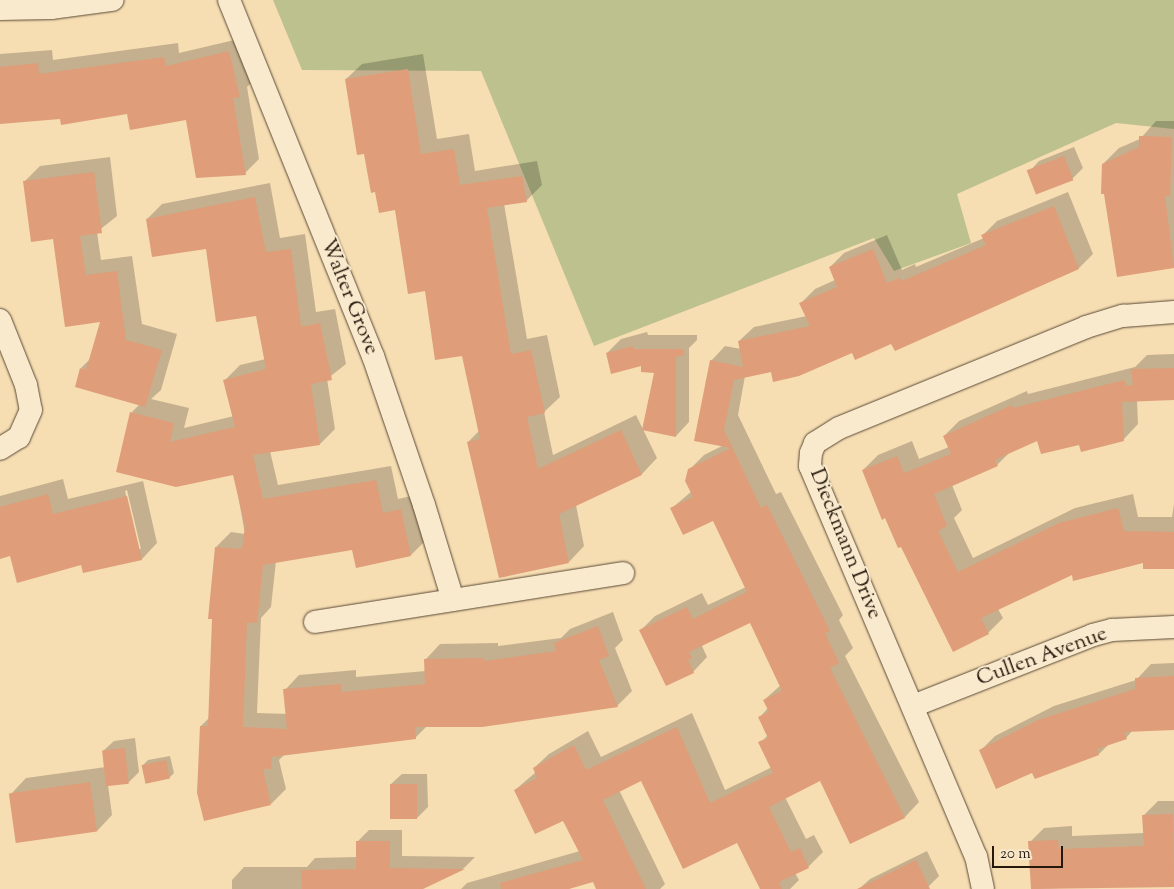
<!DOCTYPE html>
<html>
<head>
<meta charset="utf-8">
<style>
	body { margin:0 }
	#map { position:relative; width:1174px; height:889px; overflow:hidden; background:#f6ddb2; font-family:"Sorts Mill Goudy",serif }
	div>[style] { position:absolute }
	.green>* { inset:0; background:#bcc18d }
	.shadow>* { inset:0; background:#0003 }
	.building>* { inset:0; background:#df9d79; transform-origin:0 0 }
	.roads { filter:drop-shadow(0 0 1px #5a4a36) drop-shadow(0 0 1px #5a4a36) }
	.street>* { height:22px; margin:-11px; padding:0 11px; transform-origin:11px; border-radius:11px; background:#f9e9cd }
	span { translate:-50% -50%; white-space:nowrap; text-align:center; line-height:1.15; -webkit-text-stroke:4px #f9e9cd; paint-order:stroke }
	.street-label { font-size:21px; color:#26190c }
	.scale { position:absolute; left:992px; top:846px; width:71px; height:22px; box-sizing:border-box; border:2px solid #26190c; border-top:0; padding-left:6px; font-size:15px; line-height:18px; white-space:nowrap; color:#26190c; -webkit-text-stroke:4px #f9e9cd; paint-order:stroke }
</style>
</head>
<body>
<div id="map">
	<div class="green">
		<i style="clip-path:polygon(273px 0,1174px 0,1174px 129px,1116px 123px,957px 194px,971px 243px,894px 271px,874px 238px,594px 346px,481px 71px,302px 70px)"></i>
	</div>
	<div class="shadow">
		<i style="clip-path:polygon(243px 38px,253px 81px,247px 87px,259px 159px,245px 173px,187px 118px,128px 112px,0 123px,0 54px,52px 50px,53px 60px,178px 43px,179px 53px)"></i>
		<i style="clip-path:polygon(423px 54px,437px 139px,469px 134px,475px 171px,537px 161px,542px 185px,526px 201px,504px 204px,527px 339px,547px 335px,560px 397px,544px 412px,553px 455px,636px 415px,657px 458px,642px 474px,576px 505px,584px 546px,569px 562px,468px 442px,479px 431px,463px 354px,426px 290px,396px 209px,365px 152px,346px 79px,362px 64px)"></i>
		<i style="clip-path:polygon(1156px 121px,1174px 121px,1174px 267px,1118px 276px,1103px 164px,1119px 148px,1140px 139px)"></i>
		<i style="clip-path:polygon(1074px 147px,1083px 168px,1072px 179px,1029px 172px,1039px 161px)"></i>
		<i style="clip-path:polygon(110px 157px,117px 216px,97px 232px,101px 260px,132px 256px,142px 324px,177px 334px,161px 390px,151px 399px,189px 408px,184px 428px,234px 416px,225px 380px,240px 365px,266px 359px,257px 315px,207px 247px,147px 219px,162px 204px,270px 183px,280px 238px,305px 234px,316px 312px,335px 309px,346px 364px,327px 379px,335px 429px,320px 444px,270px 451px,278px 485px,391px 466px,398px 499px,416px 495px,426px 540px,411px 555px,357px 567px,353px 548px,276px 561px,271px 607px,261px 618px,257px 713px,287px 714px,285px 690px,299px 675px,356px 670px,356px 677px,426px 671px,426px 659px,440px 644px,498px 643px,498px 646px,561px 638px,570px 629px,613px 612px,623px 640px,615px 648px,632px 691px,617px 706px,427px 726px,415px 738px,285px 754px,279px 760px,286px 789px,271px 804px,201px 726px,209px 718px,216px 547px,231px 532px,245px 534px,234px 473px,176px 486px,132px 412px,140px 404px,81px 368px,90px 359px,102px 320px,24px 182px,40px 166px)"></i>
		<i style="clip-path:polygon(1068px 192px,1093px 254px,1079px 268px,895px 349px,892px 342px,745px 376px,738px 415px,776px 494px,781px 492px,843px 615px,839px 620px,853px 648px,845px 656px,919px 802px,905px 817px,851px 843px,821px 780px,785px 797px,806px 839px,814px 835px,823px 852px,808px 867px,795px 873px,799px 880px,790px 889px,761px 889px,738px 841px,642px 779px,619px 790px,665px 884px,660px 889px,598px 889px,594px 881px,565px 889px,461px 889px,467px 883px,580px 851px,564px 819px,515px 790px,536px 772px,534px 768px,549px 754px,588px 731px,601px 757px,692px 713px,725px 790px,772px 767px,760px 743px,768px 735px,759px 718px,768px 708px,764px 700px,781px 685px,750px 621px,706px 643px,702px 646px,707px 657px,693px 672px,641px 630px,655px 616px,702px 593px,708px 605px,746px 587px,713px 519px,672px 508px,692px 491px,689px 470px,704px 455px,724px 445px,711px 361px,725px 346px,741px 349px,739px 341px,754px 327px,807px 316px,801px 303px,815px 289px,835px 280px,830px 267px,844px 253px,887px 235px,902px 270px,915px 264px,916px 267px,984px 238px,983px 235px,997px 221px)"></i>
		<i style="clip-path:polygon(647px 332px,648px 335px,697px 335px,697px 340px,689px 348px,689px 422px,676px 436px,655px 371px,607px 353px,621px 339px)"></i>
		<i style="clip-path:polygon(1174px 354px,1174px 409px,1174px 399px,1137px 400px,1138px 424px,1123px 440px,1080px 443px,1038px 439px,1011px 451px,997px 465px,952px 485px,962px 510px,954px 518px,973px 558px,1075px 508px,1133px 494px,1138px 517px,1172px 517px,1174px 504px,1174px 568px,1145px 562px,1072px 573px,998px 609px,1003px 618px,988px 633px,863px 470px,878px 455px,912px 441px,919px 459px,949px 447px,944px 436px,959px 421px,1027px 391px,1028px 394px,1135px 367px,1147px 355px)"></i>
		<i style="clip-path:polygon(evenodd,63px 479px,68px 499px,143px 481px,157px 543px,142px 559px,11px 555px,0 558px,0 496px,63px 479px,127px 490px,141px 549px,138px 549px,125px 491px,127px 490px)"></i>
		<i style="clip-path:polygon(1174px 663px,1174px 728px,1133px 730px,1126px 738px,1109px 744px,1099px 754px,1033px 771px,980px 751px,995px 736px,1054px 706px,1136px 680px,1151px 664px)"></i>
		<i style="clip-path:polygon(135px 738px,139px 772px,129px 782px,108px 785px,112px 815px,97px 831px,11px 794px,26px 778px,106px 767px,103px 751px,114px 741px)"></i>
		<i style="clip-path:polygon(170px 756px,174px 773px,169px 778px,143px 765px,148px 760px)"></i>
		<i style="clip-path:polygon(402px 774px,427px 774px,428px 807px,417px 818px,391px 784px)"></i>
		<i style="clip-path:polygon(1158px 801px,1174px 801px,1174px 884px,1032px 889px,1030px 842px,1044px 828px,1072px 826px,1072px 836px,1144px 833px,1143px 816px)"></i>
		<i style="clip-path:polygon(369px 830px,402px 830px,402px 856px,475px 857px,464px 868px,420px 889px,232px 889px,232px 880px,244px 867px,307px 867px,315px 858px,357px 857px,357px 842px)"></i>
		<i style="clip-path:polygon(927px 851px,939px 876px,929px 886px,923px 889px,859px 889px,870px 879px)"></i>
	</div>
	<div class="building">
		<i style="clip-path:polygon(229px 51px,240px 97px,233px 98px,246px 175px,196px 178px,186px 120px,130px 130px,127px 114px,61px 125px,60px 119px,0 124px,0 67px,38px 63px,39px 74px,164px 57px,166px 66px)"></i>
		<i style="clip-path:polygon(408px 69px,421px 154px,454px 149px,460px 185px,522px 176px,527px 202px,487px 208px,511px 354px,531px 350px,545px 413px,527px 417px,538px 469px,621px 430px,642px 475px,559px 514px,569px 563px,499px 578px,467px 442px,480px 439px,462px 356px,435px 360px,425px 291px,408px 294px,395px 210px,379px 213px,375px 192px,371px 193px,364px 154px,357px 155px,345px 79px)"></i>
		<i style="clip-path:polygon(1139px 136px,1172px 137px,1170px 196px,1165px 196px,1174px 268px,1117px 277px,1104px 194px,1101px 194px,1102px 164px,1139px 147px)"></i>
		<i style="left:1064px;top:156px;width:26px;height:40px;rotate:69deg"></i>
		<i style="clip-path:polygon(94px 172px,102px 233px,80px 236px,86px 275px,117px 271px,126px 340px,162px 350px,145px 407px,75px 387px,80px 368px,86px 370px,100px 322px,65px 327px,53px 239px,31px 242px,23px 181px)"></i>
		<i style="clip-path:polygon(255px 197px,266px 252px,291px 249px,301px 327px,320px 323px,332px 380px,311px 384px,320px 445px,253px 455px,263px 499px,376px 480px,383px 513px,401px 509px,411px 556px,356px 568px,352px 550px,263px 565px,257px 623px,247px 622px,243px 727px,287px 729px,283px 689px,341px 684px,342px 692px,425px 684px,424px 659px,483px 658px,484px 661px,556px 651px,554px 643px,598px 626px,609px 656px,599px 660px,618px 707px,482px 727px,415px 727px,416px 739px,272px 757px,271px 769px,263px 769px,271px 805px,204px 821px,197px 793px,200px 726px,208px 726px,212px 619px,208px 619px,215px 547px,242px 549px,245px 526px,233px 475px,176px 487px,116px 472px,130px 412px,174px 423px,170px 442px,235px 427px,223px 380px,266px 369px,256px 316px,216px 322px,206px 249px,152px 257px,146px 219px)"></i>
		<i style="clip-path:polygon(1054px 206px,1079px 269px,895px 351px,891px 344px,855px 360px,852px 353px,799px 376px,773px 382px,771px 372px,734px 380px,724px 430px,761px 508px,767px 505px,830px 631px,825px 633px,839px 663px,830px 668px,905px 818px,850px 844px,820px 781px,769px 807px,791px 852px,800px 848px,809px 868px,779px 882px,782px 889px,760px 889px,737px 843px,683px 869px,641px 781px,603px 800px,646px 889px,596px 889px,593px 882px,569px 889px,501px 889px,500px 883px,583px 860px,563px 821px,535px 834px,514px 790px,537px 778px,533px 768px,574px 745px,586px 770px,677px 727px,710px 803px,773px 773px,758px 742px,768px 738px,758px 717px,769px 712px,763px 700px,782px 691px,750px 623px,689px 652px,692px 658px,688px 660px,694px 673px,666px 686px,639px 630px,687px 607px,693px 619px,747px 592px,713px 521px,683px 535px,670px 508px,693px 497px,685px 481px,688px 469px,731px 448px,694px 441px,710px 360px,743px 367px,738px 341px,810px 326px,799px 303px,837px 287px,829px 267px,873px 249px,887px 283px,900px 278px,902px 281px,986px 245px,981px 235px)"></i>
		<i style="clip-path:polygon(633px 346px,634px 349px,683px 349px,684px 355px,676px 357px,676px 437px,642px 430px,654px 373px,641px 372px,641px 366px,611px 374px,606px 353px)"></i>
		<i style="clip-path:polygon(1174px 368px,1174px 400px,1122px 402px,1124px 441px,1081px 452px,1079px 445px,1041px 454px,1037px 441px,995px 460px,998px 466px,934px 494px,947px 526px,938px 531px,958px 572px,1059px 523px,1118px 508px,1124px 531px,1174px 532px,1174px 569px,1143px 569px,1143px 563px,1073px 581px,1072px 575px,981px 618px,989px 634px,953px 652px,901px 547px,898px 548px,885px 518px,882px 520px,862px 470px,897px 456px,904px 473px,951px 454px,943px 436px,1012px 405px,1013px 408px,1124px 380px,1127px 386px,1133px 385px,1131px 369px)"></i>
		<i style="clip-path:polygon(48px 494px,53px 514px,127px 496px,142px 560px,83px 573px,81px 565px,17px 583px,10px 556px,0 559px,0 507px)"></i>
		<i style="clip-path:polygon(1174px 676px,1174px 730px,1124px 732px,1127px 739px,1097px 749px,1099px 755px,1035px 779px,1032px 773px,996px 789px,979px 750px,1038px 720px,1135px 689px,1135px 678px)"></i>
		<i style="left:125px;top:748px;width:36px;height:23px;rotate:84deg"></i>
		<i style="left:166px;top:760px;width:19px;height:25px;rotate:78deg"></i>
		<i style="left:90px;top:782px;width:50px;height:82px;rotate:82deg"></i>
		<i style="left:390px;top:784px;width:27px;height:35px"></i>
		<i style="clip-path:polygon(1173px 814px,1174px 887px,1031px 889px,1028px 841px,1058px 840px,1059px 849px,1144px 846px,1142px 815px)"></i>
		<i style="clip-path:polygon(356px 841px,390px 841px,390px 868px,465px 869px,423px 889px,302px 889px,301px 870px,356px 869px)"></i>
		<i style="clip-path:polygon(916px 860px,930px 889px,857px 889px)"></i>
	</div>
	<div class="roads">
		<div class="street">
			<i style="left:229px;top:0;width:384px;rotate:68deg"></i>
			<i style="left:373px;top:356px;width:157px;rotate:71.1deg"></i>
			<i style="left:424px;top:505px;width:99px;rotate:73deg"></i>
			<i style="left:0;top:9px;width:51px;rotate:-1.1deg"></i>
			<i style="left:51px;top:8px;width:62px;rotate:-7.5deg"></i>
			<i style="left:0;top:320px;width:70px;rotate:68.2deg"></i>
			<i style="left:26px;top:385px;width:25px;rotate:79deg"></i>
			<i style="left:31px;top:410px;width:30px;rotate:114deg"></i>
			<i style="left:19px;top:437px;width:22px;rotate:148deg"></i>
			<i style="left:315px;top:622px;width:312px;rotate:-9deg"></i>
			<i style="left:913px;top:706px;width:193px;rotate:-21.5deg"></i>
			<i style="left:1093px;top:635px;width:20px;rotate:-15deg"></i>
			<i style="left:1112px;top:630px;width:62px;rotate:-2.8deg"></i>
			<i style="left:983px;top:889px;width:33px;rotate:-102deg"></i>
			<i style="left:976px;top:857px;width:425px;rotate:-113deg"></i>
			<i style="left:810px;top:466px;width:13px;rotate:-86deg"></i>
			<i style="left:811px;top:453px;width:11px;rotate:-68deg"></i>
			<i style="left:815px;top:443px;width:28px;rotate:-32deg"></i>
			<i style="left:839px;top:428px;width:267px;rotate:-22.2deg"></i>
			<i style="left:1086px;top:327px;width:39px;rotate:-17deg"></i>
			<i style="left:1123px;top:316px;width:51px;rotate:-4.5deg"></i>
		</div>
	</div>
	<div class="street-label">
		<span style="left:349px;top:297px;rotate:68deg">Walter Grove</span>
		<span style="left:845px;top:544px;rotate:68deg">Dieckmann Drive</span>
		<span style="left:1042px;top:657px;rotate:-20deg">Cullen Avenue</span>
	</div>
	<div class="scale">20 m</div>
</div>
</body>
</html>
